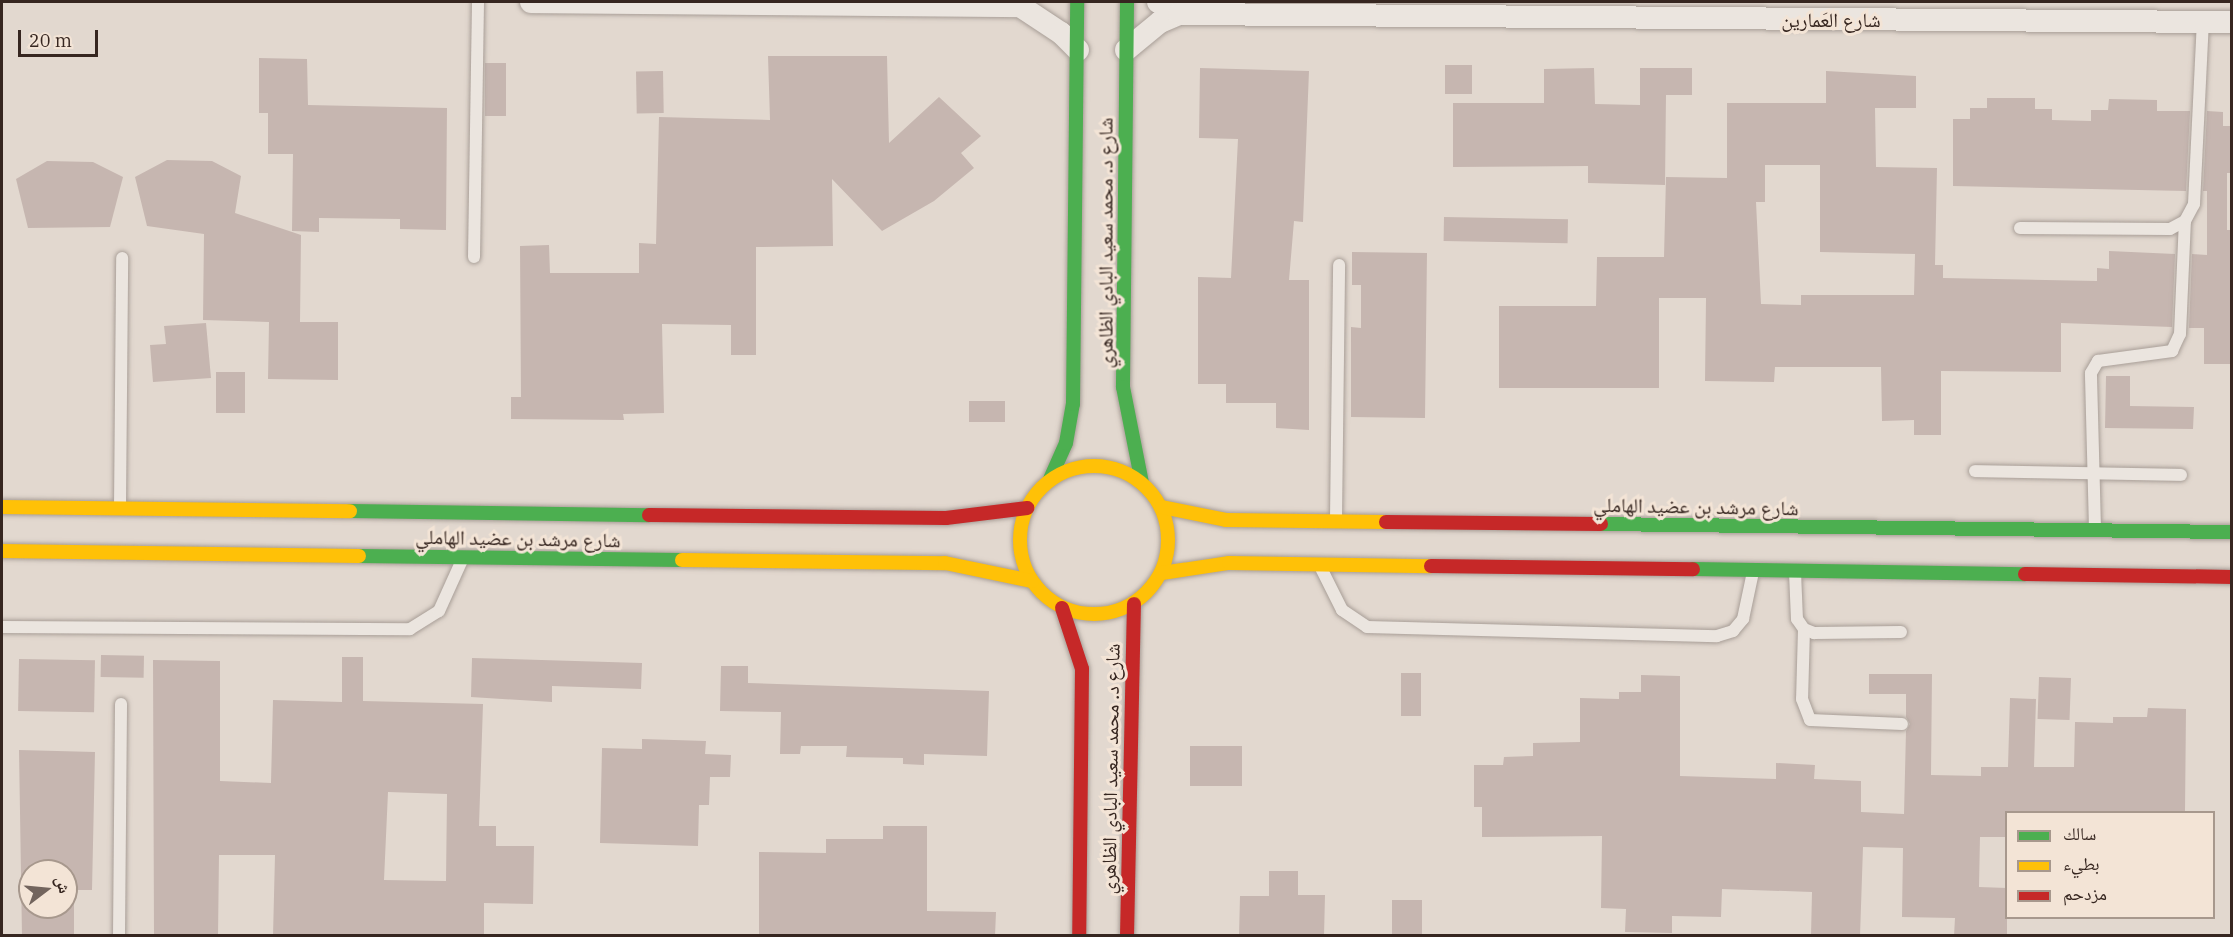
<!DOCTYPE html>
<html>
<head>
<meta charset="utf-8">
<style>
	body { margin:0 }
	#map { position:relative; width:2233px; height:937px; overflow:hidden; background:#e2d8cf; font-family:"IBM Plex Serif","Noto Naskh Arabic",serif }
	div>[style] { position:absolute }
	.building>* { inset:0; background:#c6b6b0; transform-origin:0 0 }
	.roads { filter:drop-shadow(0 0 2px #a89e97) drop-shadow(0 0 2px #a89e97) }
	.lane>* { height:12px; margin:-6px; padding:0 6px; transform-origin:6px; border-radius:6px; background:#ebe5df }
	.street>* { height:22px; margin:-11px; padding:0 11px; transform-origin:11px; border-radius:11px; background:#ebe5df }
	.fast>* { height:14px; margin:-7px; padding:0 7px; transform-origin:7px; border-radius:7px; background:#4caf50 }
	.slow>* { height:14px; margin:-7px; padding:0 7px; transform-origin:7px; border-radius:7px; background:#ffc107 }
	.slow>.ring { margin:-7px; padding:0; box-sizing:content-box; background:none; border:14px solid #ffc107; border-radius:50% }
	.jam>* { height:14px; margin:-7px; padding:0 7px; transform-origin:7px; border-radius:7px; background:#c62828 }
	span { translate:-50% -50%; white-space:nowrap; text-align:center; line-height:1.15; -webkit-text-stroke:6px #f3e4d6; paint-order:stroke }
	.street-label { font-size:20px; color:#362620 }
	.frame { position:absolute; inset:0; border:3px solid #362620; pointer-events:none }
	.legend { position:absolute; left:2005px; top:811px; width:210px; height:108px; box-sizing:border-box; background:#f3e4d6; border:2px solid #a7988d; margin:0; padding:8px 10px; list-style:none; font-size:18px; color:#362620 }
	.legend li { display:flex; align-items:center; gap:12px; height:30px }
	.legend b { width:30px; border:2px solid #a7988d }
	.north { position:absolute; left:18px; top:859px; width:60px; height:60px; box-sizing:border-box; background:#f3e4d6; border:2px solid #a7988d; border-radius:50%; rotate:74deg; font-size:16px; font-weight:700; line-height:24px; text-align:center; color:#362620 }
	.north::after { content:''; display:block; margin:auto; width:21px; height:27px; background:#72645d; clip-path:polygon(50% 0,100% 100%,50% 72%,0 100%) }
	.scale { position:absolute; left:18px; top:30px; width:80px; height:27px; box-sizing:border-box; border:3px solid #362620; border-top:0; padding-left:8px; font-size:18px; line-height:21px; white-space:nowrap; color:#362620; -webkit-text-stroke:4px #f3e4d6; paint-order:stroke }
</style>
</head>
<body>
<div id="map">
	<div class="building">
		<i style="clip-path:polygon(768px 56px,887px 56px,889px 143px,939px 97px,981px 136px,961px 153px,974px 168px,934px 201px,882px 231px,832px 179px,833px 246px,756px 247px,756px 355px,731px 355px,731px 325px,662px 324px,664px 413px,623px 414px,624px 420px,511px 419px,511px 397px,521px 397px,520px 246px,549px 245px,550px 273px,639px 273px,639px 243px,656px 244px,659px 117px,770px 120px)"></i>
		<i style="clip-path:polygon(259px 58px,307px 59px,308px 105px,447px 108px,446px 230px,400px 229px,400px 219px,319px 218px,319px 232px,292px 231px,293px 154px,268px 154px,268px 113px,259px 113px)"></i>
		<i style="left:485px;top:63px;width:21px;height:53px"></i>
		<i style="left:1445px;top:65px;width:27px;height:29px"></i>
		<i style="clip-path:polygon(1200px 68px,1309px 71px,1303px 222px,1294px 221px,1289px 280px,1309px 280px,1309px 430px,1276px 428px,1276px 403px,1226px 403px,1226px 384px,1198px 384px,1198px 277px,1231px 278px,1238px 139px,1199px 138px)"></i>
		<i style="clip-path:polygon(1594px 68px,1595px 104px,1640px 105px,1640px 68px,1692px 68px,1692px 95px,1666px 95px,1665px 185px,1588px 183px,1588px 166px,1453px 167px,1453px 103px,1544px 103px,1544px 69px)"></i>
		<i style="left:663px;top:71px;width:42px;height:27px;rotate:89deg"></i>
		<i style="clip-path:polygon(evenodd,1826px 71px,1916px 76px,1916px 108px,1875px 108px,1876px 167px,1937px 168px,1935px 265px,1943px 265px,1943px 278px,2097px 281px,2097px 268px,2109px 269px,2109px 251px,2175px 254px,2172px 327px,2061px 323px,2061px 372px,1941px 371px,1941px 435px,1914px 435px,1914px 420px,1882px 421px,1881px 367px,1775px 367px,1774px 382px,1705px 381px,1706px 298px,1659px 298px,1659px 388px,1499px 388px,1499px 306px,1596px 306px,1597px 257px,1664px 257px,1666px 177px,1727px 178px,1727px 103px,1826px 103px,1826px 71px,1765px 165px,1820px 165px,1820px 252px,1915px 254px,1914px 295px,1801px 295px,1801px 305px,1761px 304px,1756px 202px,1765px 202px,1765px 165px)"></i>
		<i style="clip-path:polygon(1987px 98px,2035px 98px,2035px 109px,2052px 109px,2052px 120px,2091px 121px,2091px 110px,2108px 110px,2109px 99px,2157px 100px,2157px 111px,2190px 111px,2186px 191px,1953px 186px,1953px 119px,1970px 119px,1970px 108px,1987px 108px)"></i>
		<i style="clip-path:polygon(2207px 111px,2223px 112px,2223px 126px,2232px 126px,2232px 173px,2227px 173px,2227px 230px,2232px 230px,2232px 364px,2204px 364px,2204px 328px,2189px 328px,2192px 254px,2207px 255px,2207px 191px,2203px 191px)"></i>
		<i style="clip-path:polygon(167px 160px,212px 161px,241px 176px,235px 213px,301px 235px,300px 322px,338px 322px,338px 380px,268px 379px,269px 322px,203px 320px,204px 234px,147px 226px,135px 177px)"></i>
		<i style="clip-path:polygon(47px 161px,93px 162px,123px 177px,110px 227px,28px 228px,16px 179px)"></i>
		<i style="left:1444px;top:217px;width:124px;height:24px;rotate:1deg"></i>
		<i style="clip-path:polygon(1352px 252px,1427px 253px,1425px 418px,1351px 417px,1351px 327px,1361px 328px,1361px 285px,1352px 285px)"></i>
		<i style="clip-path:polygon(206px 323px,211px 378px,153px 382px,150px 345px,166px 344px,164px 326px)"></i>
		<i style="left:216px;top:372px;width:29px;height:41px"></i>
		<i style="clip-path:polygon(2106px 376px,2130px 376px,2130px 406px,2194px 407px,2193px 429px,2105px 428px)"></i>
		<i style="left:1005px;top:401px;width:21px;height:36px;rotate:90deg"></i>
		<i style="left:101px;top:655px;width:43px;height:22px;rotate:1deg"></i>
		<i style="clip-path:polygon(evenodd,342px 657px,363px 657px,363px 701px,483px 704px,479px 826px,496px 826px,496px 846px,534px 846px,533px 904px,484px 903px,484px 936px,273px 936px,275px 855px,219px 855px,218px 936px,154px 936px,153px 660px,220px 661px,220px 781px,271px 783px,273px 700px,342px 702px,342px 657px,388px 792px,447px 794px,446px 881px,384px 880px,388px 792px)"></i>
		<i style="clip-path:polygon(472px 658px,642px 663px,641px 689px,552px 686px,552px 702px,471px 697px)"></i>
		<i style="left:19px;top:659px;width:76px;height:52px;rotate:1deg"></i>
		<i style="clip-path:polygon(721px 666px,748px 666px,748px 683px,989px 691px,987px 756px,924px 754px,924px 765px,903px 764px,903px 758px,846px 757px,847px 746px,801px 746px,800px 754px,780px 754px,781px 712px,720px 711px)"></i>
		<i style="left:1401px;top:673px;width:20px;height:43px"></i>
		<i style="clip-path:polygon(1869px 674px,1932px 674px,1931px 775px,1981px 776px,1981px 767px,2008px 767px,2010px 698px,2036px 699px,2034px 767px,2074px 767px,2075px 722px,2113px 723px,2113px 717px,2147px 717px,2148px 708px,2186px 709px,2185px 813px,2007px 813px,2007px 837px,1980px 837px,1979px 887px,2007px 888px,2007px 936px,1954px 936px,1955px 918px,1902px 917px,1903px 848px,1863px 847px,1860px 936px,1811px 936px,1812px 892px,1722px 889px,1721px 917px,1672px 916px,1672px 933px,1625px 932px,1626px 909px,1601px 908px,1602px 836px,1482px 837px,1482px 807px,1474px 807px,1474px 765px,1503px 765px,1504px 757px,1533px 756px,1533px 743px,1580px 742px,1580px 698px,1619px 699px,1619px 692px,1641px 692px,1641px 675px,1680px 676px,1680px 776px,1776px 779px,1776px 763px,1815px 765px,1814px 779px,1861px 781px,1861px 812px,1904px 814px,1906px 731px,1910px 724px,1906px 717px,1906px 694px,1869px 694px)"></i>
		<i style="left:2039px;top:677px;width:32px;height:42px;rotate:2deg"></i>
		<i style="clip-path:polygon(642px 739px,706px 741px,705px 754px,731px 755px,730px 777px,710px 777px,709px 805px,699px 805px,698px 846px,600px 843px,602px 748px,642px 749px)"></i>
		<i style="left:1242px;top:746px;width:40px;height:52px;rotate:90deg"></i>
		<i style="clip-path:polygon(evenodd,19px 750px,95px 752px,92px 890px,74px 890px,74px 936px,22px 936px,19px 750px,30px 871px,66px 871px,66px 907px,30px 907px,30px 871px)"></i>
		<i style="clip-path:polygon(883px 826px,927px 826px,927px 911px,996px 912px,995px 936px,759px 936px,759px 852px,826px 853px,826px 839px,883px 839px)"></i>
		<i style="clip-path:polygon(1269px 871px,1298px 871px,1298px 895px,1325px 895px,1324px 936px,1239px 936px,1240px 896px,1269px 896px)"></i>
		<i style="left:1392px;top:900px;width:30px;height:36px"></i>
	</div>
	<div class="roads">
		<div class="lane">
			<i style="left:2020px;top:228px;width:150px;rotate:0.4deg"></i>
			<i style="left:2170px;top:229px;width:17px;rotate:-28deg"></i>
			<i style="left:2185px;top:221px;width:19px;rotate:-62deg"></i>
			<i style="left:2194px;top:204px;width:183px;rotate:-87.2deg"></i>
			<i style="left:474px;top:257px;width:255px;rotate:-89.1deg"></i>
			<i style="left:1975px;top:471px;width:206px;rotate:1.1deg"></i>
			<i style="left:120px;top:507px;width:249px;rotate:-89.5deg"></i>
			<i style="left:1336px;top:519px;width:254px;rotate:-89.3deg"></i>
			<i style="left:2095px;top:529px;width:156px;rotate:-91.5deg"></i>
			<i style="left:2091px;top:373px;width:14px;rotate:-60deg"></i>
			<i style="left:2098px;top:361px;width:75px;rotate:-7.7deg"></i>
			<i style="left:2172px;top:351px;width:19px;rotate:-65deg"></i>
			<i style="left:2180px;top:334px;width:113px;rotate:-87.5deg"></i>
			<i style="left:1321px;top:568px;width:47px;rotate:63.4deg"></i>
			<i style="left:1342px;top:610px;width:30px;rotate:34deg"></i>
			<i style="left:1367px;top:627px;width:350px;rotate:1.5deg"></i>
			<i style="left:1717px;top:636px;width:17px;rotate:-17deg"></i>
			<i style="left:1733px;top:631px;width:16px;rotate:-50deg"></i>
			<i style="left:1743px;top:619px;width:48px;rotate:-78deg"></i>
			<i style="left:1795px;top:572px;width:47px;rotate:87.6deg"></i>
			<i style="left:1797px;top:619px;width:12px;rotate:55deg"></i>
			<i style="left:1804px;top:629px;width:11px;rotate:22deg"></i>
			<i style="left:1814px;top:633px;width:87px;rotate:-0.7deg"></i>
			<i style="left:2px;top:627px;width:408px;rotate:0.3deg"></i>
			<i style="left:410px;top:629px;width:34px;rotate:-32deg"></i>
			<i style="left:439px;top:611px;width:56px;rotate:-65.7deg"></i>
			<i style="left:1804px;top:629px;width:70px;rotate:91.6deg"></i>
			<i style="left:1802px;top:699px;width:22px;rotate:69deg"></i>
			<i style="left:1810px;top:720px;width:92px;rotate:2.5deg"></i>
			<i style="left:119px;top:936px;width:232px;rotate:-89.5deg"></i>
		</div>
		<div class="street">
			<i style="left:531px;top:2px;width:489px;rotate:0.5deg"></i>
			<i style="left:1020px;top:6px;width:49px;rotate:33.4deg"></i>
			<i style="left:1061px;top:33px;width:24px;rotate:45deg"></i>
			<i style="left:1158px;top:2px;width:24px;rotate:30deg"></i>
			<i style="left:1126px;top:50px;width:44px;rotate:-39.5deg"></i>
			<i style="left:1160px;top:22px;width:21px;rotate:-23deg"></i>
			<i style="left:1179px;top:14px;width:1053px;rotate:0.44deg"></i>
		</div>
		<div class="fast">
			<i style="left:1127px;top:2px;width:385px;rotate:90.6deg"></i>
			<i style="left:1123px;top:387px;width:98px;rotate:78.8deg"></i>
			<i style="left:1050px;top:479px;width:39px;rotate:-66deg"></i>
			<i style="left:1066px;top:443px;width:40px;rotate:-80deg"></i>
			<i style="left:1073px;top:404px;width:402px;rotate:-89.4deg"></i>
			<i style="left:350px;top:511px;width:299px;rotate:0.8deg"></i>
			<i style="left:1601px;top:524px;width:631px;rotate:0.73deg"></i>
			<i style="left:359px;top:556px;width:323px;rotate:0.7deg"></i>
			<i style="left:1693px;top:569px;width:332px;rotate:0.9deg"></i>
		</div>
		<div class="slow">
			<i class="ring" style="left:1020px;top:466px;width:134px;height:134px"></i>
			<i style="left:2px;top:507px;width:348px;rotate:0.7deg"></i>
			<i style="left:1162px;top:507px;width:65px;rotate:11.5deg"></i>
			<i style="left:1226px;top:520px;width:160px;rotate:0.7deg"></i>
			<i style="left:2px;top:551px;width:357px;rotate:0.8deg"></i>
			<i style="left:682px;top:560px;width:263px;rotate:0.7deg"></i>
			<i style="left:945px;top:563px;width:89px;rotate:11.7deg"></i>
			<i style="left:1162px;top:573px;width:68px;rotate:-8.5deg"></i>
			<i style="left:1229px;top:563px;width:202px;rotate:0.9deg"></i>
		</div>
		<div class="jam">
			<i style="left:649px;top:515px;width:297px;rotate:0.6deg"></i>
			<i style="left:946px;top:518px;width:82px;rotate:-7deg"></i>
			<i style="left:1386px;top:522px;width:215px;rotate:0.5deg"></i>
			<i style="left:1431px;top:566px;width:262px;rotate:0.7deg"></i>
			<i style="left:2025px;top:574px;width:207px;rotate:0.8deg"></i>
			<i style="left:1062px;top:608px;width:64px;rotate:71.8deg"></i>
			<i style="left:1082px;top:669px;width:267px;rotate:90.6deg"></i>
			<i style="left:1127px;top:936px;width:332px;rotate:-88.8deg"></i>
		</div>
	</div>
	<div class="street-label">
		<span style="left:1831px;top:19px">شارع العَمارين</span>
		<span style="left:1105px;top:243px;rotate:-90deg">شارع د. محمد سعيد البادي الظاهري</span>
		<span style="left:1696px;top:506px;rotate:1deg">شارع مرشد بن عضيد الهاملي</span>
		<span style="left:518px;top:538px;rotate:1deg">شارع مرشد بن عضيد الهاملي</span>
		<span style="left:1110px;top:769px;rotate:-89deg">شارع د. محمد سعيد البادي الظاهري</span>
	</div>
	<div class="frame"></div>
	<ul class="legend">
	<li><b style="height:8px;background:#4caf50"></b>سالك</li>
	<li><b style="height:8px;background:#ffc107"></b>بطيء</li>
	<li><b style="height:8px;background:#c62828"></b>مزدحم</li>
	</ul>
	<div class="north">ش</div>
	<div class="scale">20 m</div>
</div>
</body>
</html>
